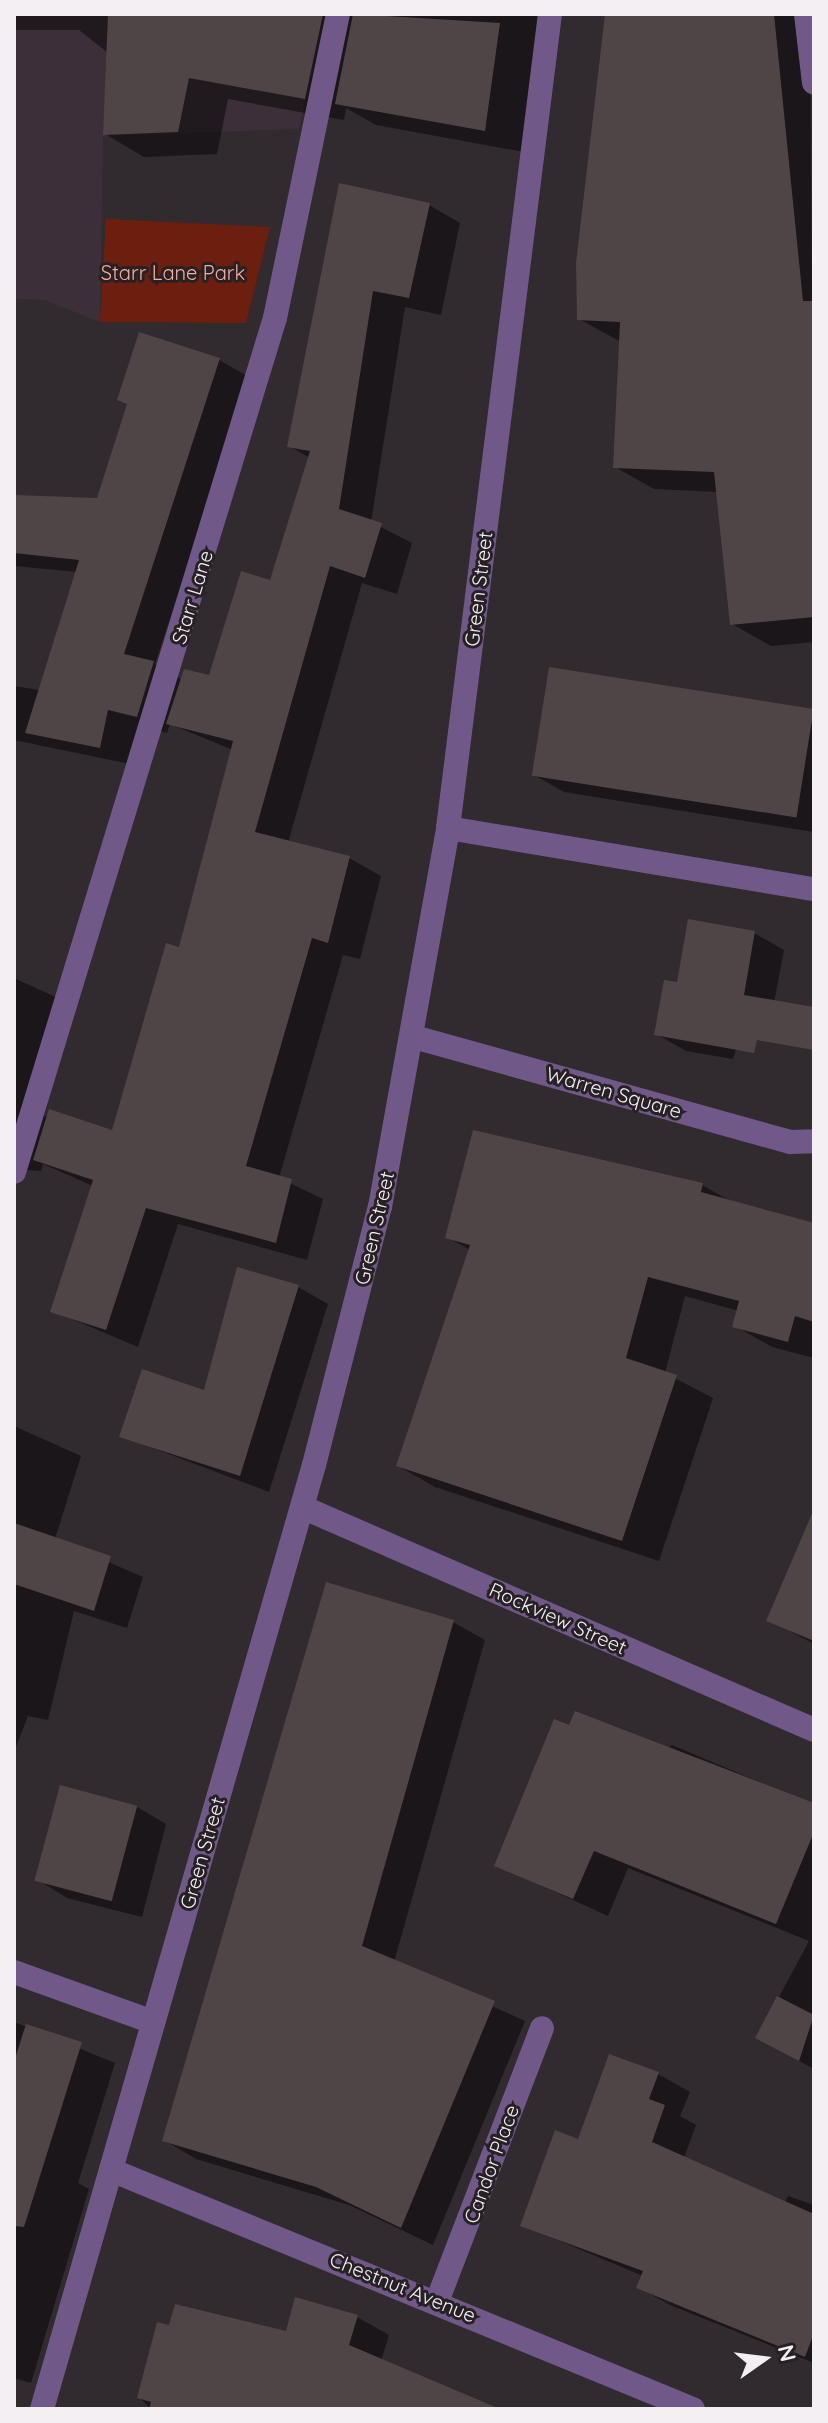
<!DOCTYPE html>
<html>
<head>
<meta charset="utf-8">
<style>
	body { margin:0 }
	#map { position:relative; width:828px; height:2423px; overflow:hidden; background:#312a2f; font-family:Quicksand,sans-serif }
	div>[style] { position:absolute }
	.built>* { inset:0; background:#3c2f39 }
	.green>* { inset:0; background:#6c1f0f }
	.shadow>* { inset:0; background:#0007 }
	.building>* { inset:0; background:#4f4547; transform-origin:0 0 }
	.minor>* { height:24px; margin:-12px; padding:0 12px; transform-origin:12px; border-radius:12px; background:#705989 }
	span { translate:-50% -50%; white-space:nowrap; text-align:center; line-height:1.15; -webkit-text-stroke:6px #272025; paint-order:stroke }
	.park-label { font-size:20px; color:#f5ae9d }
	.street-label { font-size:20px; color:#f4eff3 }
	.frame { position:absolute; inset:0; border:16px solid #f4eff3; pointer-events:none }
	.north { position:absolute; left:724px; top:2319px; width:80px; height:80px; -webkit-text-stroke:6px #272025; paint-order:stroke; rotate:76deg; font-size:22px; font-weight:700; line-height:32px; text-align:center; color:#f4eff3 }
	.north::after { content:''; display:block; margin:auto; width:28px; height:36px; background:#f4eff3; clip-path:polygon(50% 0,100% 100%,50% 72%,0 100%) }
</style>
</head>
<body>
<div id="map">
	<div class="built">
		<i style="clip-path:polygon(14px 14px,323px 14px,299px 129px,103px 136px,100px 322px,45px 300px,14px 299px)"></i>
	</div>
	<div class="green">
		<i style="clip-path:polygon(106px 219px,270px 227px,246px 323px,100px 322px)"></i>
	</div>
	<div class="shadow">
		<i style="clip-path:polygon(14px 14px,542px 14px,524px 152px,376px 125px,346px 108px,344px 120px,228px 99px,217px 154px,144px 157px,105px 134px,108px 53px,79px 30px,14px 30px)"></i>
		<i style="clip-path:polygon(606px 14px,810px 14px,814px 642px,771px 646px,732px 624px,718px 492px,654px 489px,615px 467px,621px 342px,579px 319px)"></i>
		<i style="clip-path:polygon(340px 185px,429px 205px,460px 223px,441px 315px,405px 307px,371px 522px,412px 543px,397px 594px,362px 583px,288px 843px,349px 858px,381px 876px,360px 959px,343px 955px,279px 1178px,323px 1199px,307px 1260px,178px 1224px,138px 1347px,53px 1311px,93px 1186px,43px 1164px,41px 1171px,14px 1169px,14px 978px,73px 1005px,44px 1116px,113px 1132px,181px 949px,233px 750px,170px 724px,167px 733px,138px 725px,130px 764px,14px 740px,14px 686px,45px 691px,78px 572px,14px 566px,14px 497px,95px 504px,219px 360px,249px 377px,155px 664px,182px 680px,210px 678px,272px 583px,310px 458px,289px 446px)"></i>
		<i style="clip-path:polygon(814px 711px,814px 832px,564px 792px,534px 775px)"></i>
		<i style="clip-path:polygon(754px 933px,784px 950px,774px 1003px,753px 997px,733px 1059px,686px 1051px,656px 1034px,678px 984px)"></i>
		<i style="clip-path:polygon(702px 1185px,734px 1203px,814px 1224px,814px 1358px,772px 1347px,735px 1326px,739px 1311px,685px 1296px,665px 1373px,713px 1398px,659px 1561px,435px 1487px,398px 1466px,470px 1250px,447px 1237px)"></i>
		<i style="clip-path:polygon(298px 1287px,328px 1304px,269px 1492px,121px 1436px,205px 1392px)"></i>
		<i style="clip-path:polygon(14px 1426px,81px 1456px,55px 1539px,143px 1577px,127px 1628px,74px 1611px,48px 1720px,28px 1716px,14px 1752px)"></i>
		<i style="clip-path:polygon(814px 1513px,814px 1644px,769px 1620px)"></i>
		<i style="clip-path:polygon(453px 1622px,485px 1640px,394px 1962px,525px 2021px,433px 2245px,349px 2205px,196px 2159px,164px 2140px)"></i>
		<i style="clip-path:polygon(672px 1745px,814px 1805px,814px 2069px,757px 2038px,809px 1941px,628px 1868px,608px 1916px,496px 1865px)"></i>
		<i style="clip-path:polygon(62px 1788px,137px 1807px,166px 1824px,142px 1917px,67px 1898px,38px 1880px)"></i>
		<i style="clip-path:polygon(14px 2022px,115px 2063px,78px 2183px,89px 2189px,31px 2383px,14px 2378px)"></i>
		<i style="clip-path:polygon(658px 2074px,690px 2092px,680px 2116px,696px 2125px,684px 2158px,785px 2203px,788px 2196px,814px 2205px,814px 2363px,670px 2305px,638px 2287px,643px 2276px,522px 2225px,579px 2142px)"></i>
		<i style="clip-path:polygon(357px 2317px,389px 2335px,381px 2361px,495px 2409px,151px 2409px,139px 2397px,288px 2334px)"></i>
	</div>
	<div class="building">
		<i style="clip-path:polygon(108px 14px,323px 14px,305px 99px,189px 78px,178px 132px,103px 135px)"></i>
		<i style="clip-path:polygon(353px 14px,500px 23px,485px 131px,335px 104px)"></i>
		<i style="clip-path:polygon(605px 14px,774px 14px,803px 301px,813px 301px,814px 617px,730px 625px,714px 472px,613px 468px,620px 322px,577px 320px,576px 263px)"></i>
		<i style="clip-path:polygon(339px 183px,430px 203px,409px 298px,373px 291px,339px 509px,382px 523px,365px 578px,330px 566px,255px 832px,350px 856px,328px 943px,312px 938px,246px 1166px,292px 1179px,276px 1243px,146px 1208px,106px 1330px,50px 1312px,93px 1180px,33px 1160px,49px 1109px,112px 1130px,166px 943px,179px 947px,233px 741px,166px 724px,184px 669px,209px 675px,241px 571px,270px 580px,310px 451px,287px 447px)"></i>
		<i style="clip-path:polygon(139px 332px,220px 358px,124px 654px,154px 661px,137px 717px,108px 710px,100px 748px,25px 733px,79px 560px,14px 553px,14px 495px,97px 498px,127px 404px,117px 400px)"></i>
		<i style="left:549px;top:667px;width:268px;height:110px;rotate:9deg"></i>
		<i style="clip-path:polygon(688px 919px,755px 931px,744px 995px,814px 1007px,814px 1050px,757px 1040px,754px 1053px,654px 1035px,664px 980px,677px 982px)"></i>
		<i style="clip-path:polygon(473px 1130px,703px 1183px,701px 1192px,814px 1223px,814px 1322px,795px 1316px,788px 1342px,732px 1327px,739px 1301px,648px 1277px,626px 1358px,677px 1375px,622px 1541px,396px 1466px,470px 1245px,445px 1238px)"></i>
		<i style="clip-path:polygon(237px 1267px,299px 1285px,240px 1476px,119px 1437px,142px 1369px,204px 1390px)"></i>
		<i style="clip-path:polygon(814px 1509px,814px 1641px,766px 1621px)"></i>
		<i style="clip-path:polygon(14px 1523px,111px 1556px,94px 1611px,14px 1584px)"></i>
		<i style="clip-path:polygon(326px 1582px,454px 1620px,362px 1946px,495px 2001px,401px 2228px,316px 2187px,162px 2141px)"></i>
		<i style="clip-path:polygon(575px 1711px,814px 1803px,814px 1832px,776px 1924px,594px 1851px,573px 1899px,494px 1866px,554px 1719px,569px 1725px)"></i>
		<i style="left:60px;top:1785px;width:80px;height:99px;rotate:15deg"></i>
		<i style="clip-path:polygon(777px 1996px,814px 2015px,799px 2061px,755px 2038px)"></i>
		<i style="clip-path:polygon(26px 2024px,82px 2042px,24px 2227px,14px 2226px,14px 2062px)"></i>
		<i style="clip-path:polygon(609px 2054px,659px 2072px,649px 2099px,665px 2105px,652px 2142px,814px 2214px,814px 2333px,805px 2357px,636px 2288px,643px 2271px,520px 2226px,555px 2130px,578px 2139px)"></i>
		<i style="clip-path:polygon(295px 2297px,358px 2315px,349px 2345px,500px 2409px,149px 2409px,151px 2402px,137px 2398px,157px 2322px,169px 2325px,175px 2304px,286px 2331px)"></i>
	</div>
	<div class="minor">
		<i style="left:806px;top:14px;width:69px;rotate:83.4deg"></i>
		<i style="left:448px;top:828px;width:371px;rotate:9.5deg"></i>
		<i style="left:414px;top:1037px;width:391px;rotate:15.6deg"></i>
		<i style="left:791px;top:1142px;width:23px;rotate:-2deg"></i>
		<i style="left:14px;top:1172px;width:893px;rotate:-73.01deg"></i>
		<i style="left:275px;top:318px;width:310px;rotate:-78.3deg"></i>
		<i style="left:302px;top:1507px;width:558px;rotate:23.54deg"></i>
		<i style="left:14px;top:1972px;width:148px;rotate:19.8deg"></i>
		<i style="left:111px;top:2170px;width:629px;rotate:22.33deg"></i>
		<i style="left:438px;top:2299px;width:290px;rotate:-69deg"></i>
		<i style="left:42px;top:2409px;width:982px;rotate:-73.93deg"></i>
		<i style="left:314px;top:1465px;width:266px;rotate:-75.7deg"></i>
		<i style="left:380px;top:1207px;width:385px;rotate:-79.8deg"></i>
		<i style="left:448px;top:828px;width:820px;rotate:-82.86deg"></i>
	</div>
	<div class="park-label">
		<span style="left:173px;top:272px">Starr Lane Park</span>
	</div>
	<div class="street-label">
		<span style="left:478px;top:589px;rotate:-83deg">Green Street</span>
		<span style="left:192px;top:597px;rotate:-73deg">Starr Lane</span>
		<span style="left:614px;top:1092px;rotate:16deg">Warren Square</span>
		<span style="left:374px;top:1228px;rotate:-77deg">Green Street</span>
		<span style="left:558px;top:1618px;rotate:24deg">Rockview Street</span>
		<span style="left:202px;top:1853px;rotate:-74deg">Green Street</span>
		<span style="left:491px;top:2164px;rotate:-70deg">Candor Place</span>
		<span style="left:403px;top:2287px;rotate:22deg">Chestnut Avenue</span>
	</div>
	<div class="frame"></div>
	<div class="north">N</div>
</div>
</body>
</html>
